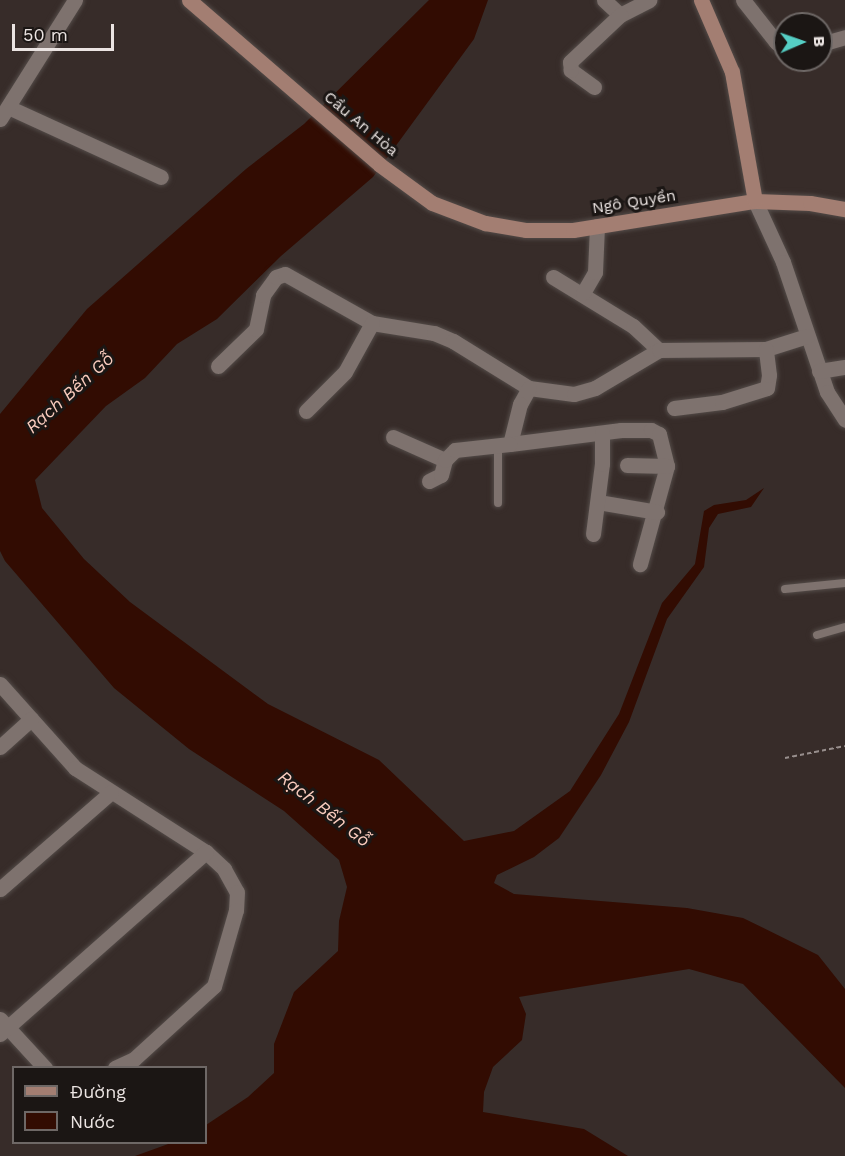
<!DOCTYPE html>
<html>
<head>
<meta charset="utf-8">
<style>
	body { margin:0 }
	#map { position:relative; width:845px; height:1156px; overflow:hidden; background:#372c29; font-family:"Work Sans",sans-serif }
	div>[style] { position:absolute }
	.water>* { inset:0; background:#320c02 }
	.path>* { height:2px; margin-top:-1px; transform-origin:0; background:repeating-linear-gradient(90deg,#978e8c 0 4.5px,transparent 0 7.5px) }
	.roads { filter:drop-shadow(0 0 2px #534b48) drop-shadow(0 0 2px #534b48) }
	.lane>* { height:8px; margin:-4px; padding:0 4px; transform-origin:4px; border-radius:4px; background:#7e726e }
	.street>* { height:15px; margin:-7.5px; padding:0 7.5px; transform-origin:7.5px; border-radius:7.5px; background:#7e726e }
	.secondary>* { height:15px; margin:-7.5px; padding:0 7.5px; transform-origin:7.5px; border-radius:7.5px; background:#a37e72 }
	span { translate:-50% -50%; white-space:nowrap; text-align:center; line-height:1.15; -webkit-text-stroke:6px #1b1614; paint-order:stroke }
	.street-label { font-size:16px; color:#ebe4e2 }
	.water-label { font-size:18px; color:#f9cbbd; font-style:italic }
	.legend { position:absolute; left:12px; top:1066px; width:195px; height:78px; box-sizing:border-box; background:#1b1614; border:2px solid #6e6866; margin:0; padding:8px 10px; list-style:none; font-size:18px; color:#ebe4e2 }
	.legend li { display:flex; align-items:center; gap:12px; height:30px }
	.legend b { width:30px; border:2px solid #6e6866 }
	.north { position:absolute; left:773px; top:12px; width:60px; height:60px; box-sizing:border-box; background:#1b1614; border:2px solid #6e6866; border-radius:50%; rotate:88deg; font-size:16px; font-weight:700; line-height:24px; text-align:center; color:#ebe4e2 }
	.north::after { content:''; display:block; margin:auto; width:21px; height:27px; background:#55cec4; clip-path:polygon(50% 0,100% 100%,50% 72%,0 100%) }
	.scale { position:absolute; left:12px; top:24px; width:102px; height:27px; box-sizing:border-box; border:3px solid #ebe4e2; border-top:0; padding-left:8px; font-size:18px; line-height:21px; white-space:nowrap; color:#ebe4e2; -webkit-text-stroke:4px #1b1614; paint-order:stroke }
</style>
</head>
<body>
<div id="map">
	<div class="water">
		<i style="clip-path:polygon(429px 0,488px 0,474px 39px,373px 177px,281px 256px,217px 319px,177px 344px,145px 378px,106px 406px,35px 480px,42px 508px,84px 559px,130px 602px,268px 704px,379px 760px,464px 841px,514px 831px,570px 791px,619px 714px,662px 603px,695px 564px,704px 511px,714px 505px,746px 500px,764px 488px,751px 507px,718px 514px,709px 528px,704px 567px,667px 619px,629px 722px,601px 775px,559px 838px,534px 857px,497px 875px,494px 883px,514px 894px,687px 908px,743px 918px,818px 955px,845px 989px,845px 1088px,743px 984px,689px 969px,519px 997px,526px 1014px,522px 1040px,493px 1067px,484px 1092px,483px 1112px,584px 1129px,628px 1156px,135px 1156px,171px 1143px,206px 1142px,206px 1125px,248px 1097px,274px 1073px,274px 1044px,294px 992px,338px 951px,339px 921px,347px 887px,339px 860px,284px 811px,189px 749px,114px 688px,5px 561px,0 551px,0 414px,87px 309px,246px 169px,304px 124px)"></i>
	</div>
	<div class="path">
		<i style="left:785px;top:758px;width:61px;rotate:-11.3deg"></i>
	</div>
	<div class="roads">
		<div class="lane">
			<i style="left:498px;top:503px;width:57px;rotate:-90deg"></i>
			<i style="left:785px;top:589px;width:60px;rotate:-5.7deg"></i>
			<i style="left:817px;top:635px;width:29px;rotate:-16deg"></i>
		</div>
		<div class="street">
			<i style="left:604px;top:0;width:22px;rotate:43deg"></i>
			<i style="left:620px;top:15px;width:33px;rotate:-27deg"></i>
			<i style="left:743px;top:0;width:53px;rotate:51.8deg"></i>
			<i style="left:776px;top:42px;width:11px;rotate:38deg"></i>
			<i style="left:821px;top:44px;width:25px;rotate:-16deg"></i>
			<i style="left:594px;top:87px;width:29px;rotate:-144deg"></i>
			<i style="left:571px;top:70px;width:8px;rotate:-97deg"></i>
			<i style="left:570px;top:62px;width:69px;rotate:-43.2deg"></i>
			<i style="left:8px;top:107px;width:168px;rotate:24.6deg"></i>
			<i style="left:0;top:119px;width:141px;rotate:-57.8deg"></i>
			<i style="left:755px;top:201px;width:67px;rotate:65.3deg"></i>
			<i style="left:783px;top:262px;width:137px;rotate:71.3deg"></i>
			<i style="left:827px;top:392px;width:33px;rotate:57deg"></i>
			<i style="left:553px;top:277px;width:94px;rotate:31.5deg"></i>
			<i style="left:633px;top:326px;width:35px;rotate:43deg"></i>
			<i style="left:583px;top:293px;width:24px;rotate:-60deg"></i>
			<i style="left:595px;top:272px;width:46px;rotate:-87.5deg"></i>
			<i style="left:218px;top:366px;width:53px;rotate:-44.2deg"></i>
			<i style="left:256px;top:329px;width:35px;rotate:-78deg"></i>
			<i style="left:263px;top:295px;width:22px;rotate:-54deg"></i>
			<i style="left:276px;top:277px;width:9px;rotate:-18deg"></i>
			<i style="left:285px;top:274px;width:100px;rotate:29.4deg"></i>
			<i style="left:372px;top:323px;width:63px;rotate:9.2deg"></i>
			<i style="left:434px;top:333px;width:21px;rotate:23deg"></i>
			<i style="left:453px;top:341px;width:89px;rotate:31.7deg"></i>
			<i style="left:529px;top:388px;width:45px;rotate:7.6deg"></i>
			<i style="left:574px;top:394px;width:22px;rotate:-16deg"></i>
			<i style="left:595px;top:388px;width:74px;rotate:-30.7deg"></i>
			<i style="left:659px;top:350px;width:107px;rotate:-0.5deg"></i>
			<i style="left:766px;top:349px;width:43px;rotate:-17.6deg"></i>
			<i style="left:819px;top:371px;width:26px;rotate:-9deg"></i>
			<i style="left:529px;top:388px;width:18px;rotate:119deg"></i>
			<i style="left:520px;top:404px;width:41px;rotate:104deg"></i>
			<i style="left:510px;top:444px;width:112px;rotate:-7.2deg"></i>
			<i style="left:621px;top:430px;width:30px"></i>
			<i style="left:651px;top:430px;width:9px;rotate:27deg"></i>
			<i style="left:659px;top:434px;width:33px;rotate:76deg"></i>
			<i style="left:667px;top:466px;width:102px;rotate:105.4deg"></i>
			<i style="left:674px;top:408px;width:48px;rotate:-7.1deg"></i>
			<i style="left:722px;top:402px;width:47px;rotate:-17.3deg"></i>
			<i style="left:767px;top:388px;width:13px;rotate:-81deg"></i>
			<i style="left:769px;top:375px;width:26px;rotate:-97deg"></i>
			<i style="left:306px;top:411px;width:55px;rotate:-45deg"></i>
			<i style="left:345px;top:372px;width:56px;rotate:-61.1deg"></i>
			<i style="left:393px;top:437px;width:57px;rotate:23.9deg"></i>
			<i style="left:627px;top:465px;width:40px;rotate:1.4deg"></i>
			<i style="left:429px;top:481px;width:13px;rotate:-27deg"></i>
			<i style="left:441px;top:475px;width:16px;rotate:-75deg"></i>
			<i style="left:445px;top:460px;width:14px;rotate:-45deg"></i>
			<i style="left:455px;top:450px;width:55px;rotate:-6.2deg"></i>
			<i style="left:598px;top:502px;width:60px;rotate:9.6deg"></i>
			<i style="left:593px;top:534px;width:71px;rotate:-82.7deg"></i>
			<i style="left:602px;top:464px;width:31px;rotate:-90deg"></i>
			<i style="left:0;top:684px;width:113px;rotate:48.2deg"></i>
			<i style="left:75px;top:768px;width:156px;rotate:32.7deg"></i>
			<i style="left:206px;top:852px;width:25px;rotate:43deg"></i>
			<i style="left:224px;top:869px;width:26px;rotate:61deg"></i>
			<i style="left:237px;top:892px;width:18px;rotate:93deg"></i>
			<i style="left:236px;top:910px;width:79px;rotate:106.1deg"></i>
			<i style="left:214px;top:986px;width:108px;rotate:137.6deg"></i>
			<i style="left:134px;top:1059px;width:21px;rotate:155deg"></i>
			<i style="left:0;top:747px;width:42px;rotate:-42.1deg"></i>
			<i style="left:0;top:889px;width:147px;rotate:-41.1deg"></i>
			<i style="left:0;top:1019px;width:67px;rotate:47.4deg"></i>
			<i style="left:0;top:1034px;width:275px;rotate:-41.5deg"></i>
		</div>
		<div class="secondary">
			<i style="left:189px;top:0;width:252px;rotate:40.8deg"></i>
			<i style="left:380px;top:165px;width:64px;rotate:36.2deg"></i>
			<i style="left:432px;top:203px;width:57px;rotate:20.7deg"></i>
			<i style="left:485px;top:223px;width:42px;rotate:9.7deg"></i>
			<i style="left:526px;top:230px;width:47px"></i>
			<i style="left:573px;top:230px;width:184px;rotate:-9.1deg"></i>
			<i style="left:755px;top:201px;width:55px;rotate:2.1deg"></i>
			<i style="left:810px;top:203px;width:36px;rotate:10deg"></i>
			<i style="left:701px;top:0;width:78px;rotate:66.7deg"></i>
			<i style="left:732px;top:72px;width:131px;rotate:79.9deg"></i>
		</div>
	</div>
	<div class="street-label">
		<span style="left:361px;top:124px;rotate:40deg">Cầu An Hòa</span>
		<span style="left:634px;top:202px;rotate:-9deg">Ngô Quyền</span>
	</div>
	<div class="water-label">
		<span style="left:70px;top:393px;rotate:-42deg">Rạch Bến Gỗ</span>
		<span style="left:324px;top:809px;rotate:38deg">Rạch Bến Gỗ</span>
	</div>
	<ul class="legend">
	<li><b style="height:8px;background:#a37e72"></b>Đường</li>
	<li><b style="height:16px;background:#320c02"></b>Nước</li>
	</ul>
	<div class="north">B</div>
	<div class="scale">50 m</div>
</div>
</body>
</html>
